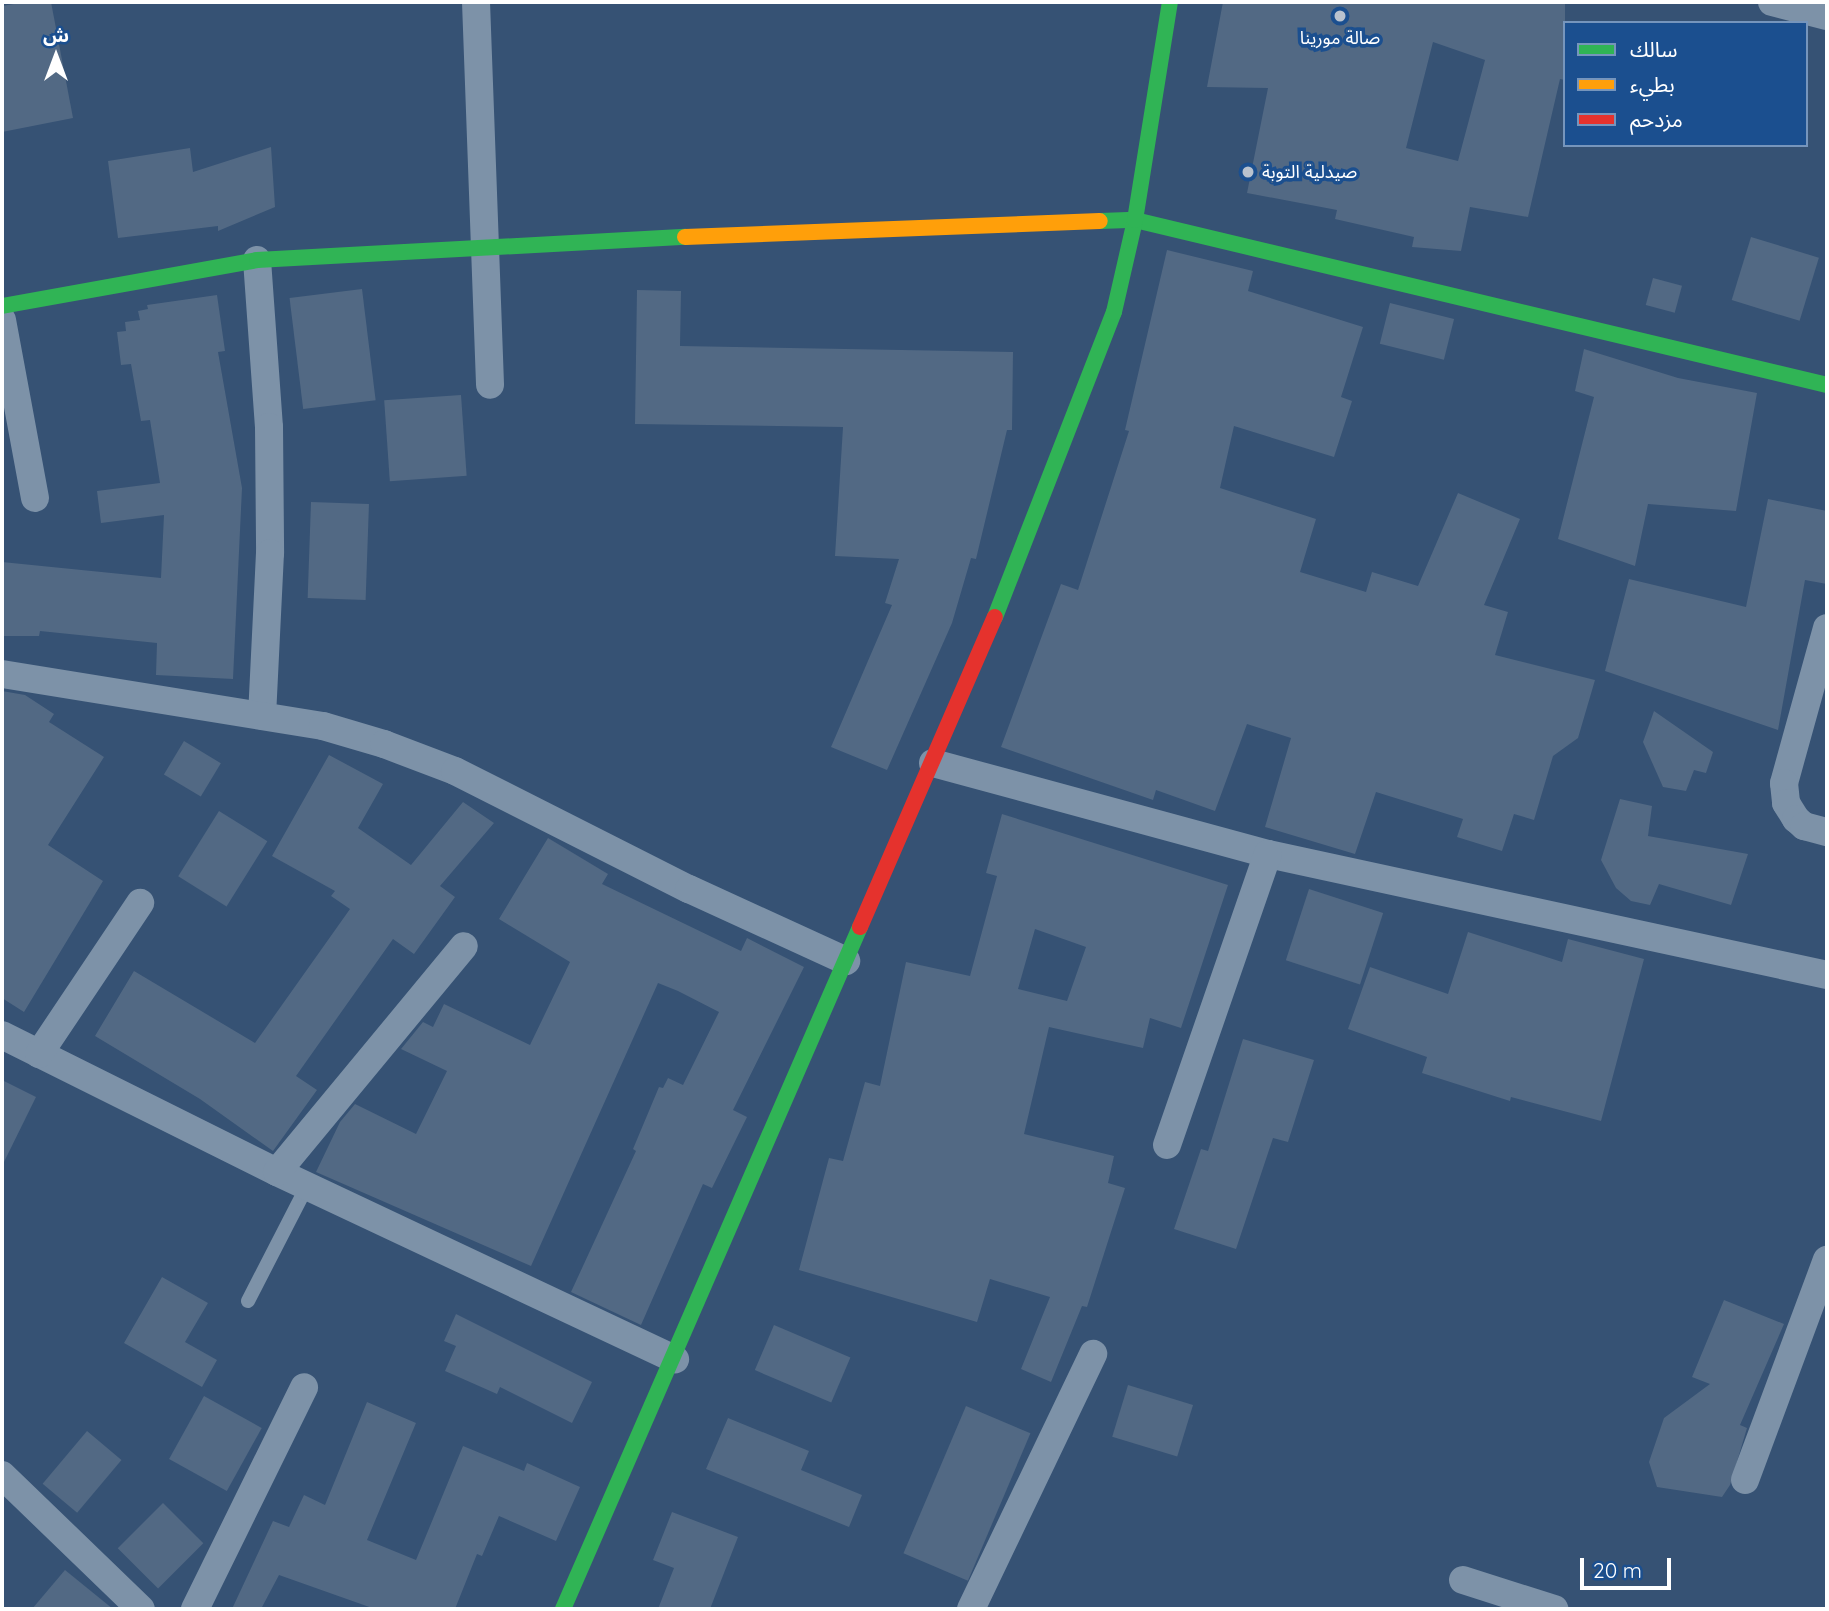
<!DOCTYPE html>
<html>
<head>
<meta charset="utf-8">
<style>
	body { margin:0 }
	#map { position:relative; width:1829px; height:1611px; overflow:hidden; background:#365274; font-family:Quicksand,"Noto Sans Arabic",sans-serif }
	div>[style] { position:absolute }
	.building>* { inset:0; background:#526984; transform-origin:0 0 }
	.lane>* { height:14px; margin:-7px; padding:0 7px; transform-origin:7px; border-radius:7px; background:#7d92a8 }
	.street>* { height:28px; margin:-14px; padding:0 14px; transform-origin:14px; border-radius:14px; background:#7d92a8 }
	.fast>* { height:16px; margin:-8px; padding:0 8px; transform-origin:8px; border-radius:8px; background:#30b455 }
	.slow>* { height:16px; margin:-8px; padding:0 8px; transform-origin:8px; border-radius:8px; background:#ff9f0a }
	.jam>* { height:16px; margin:-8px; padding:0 8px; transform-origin:8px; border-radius:8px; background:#e5322d }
	.dots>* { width:19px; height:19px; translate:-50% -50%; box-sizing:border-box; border:4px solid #1b4f8f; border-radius:50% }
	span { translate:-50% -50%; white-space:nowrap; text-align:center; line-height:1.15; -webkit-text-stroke:7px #1b4f8f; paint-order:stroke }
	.poi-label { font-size:18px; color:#fff }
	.left { translate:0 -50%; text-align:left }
	.frame { position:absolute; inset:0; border:4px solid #fff; pointer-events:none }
	.legend { position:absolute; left:1563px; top:21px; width:245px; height:126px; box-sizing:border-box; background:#1b4f8f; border:2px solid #7695bc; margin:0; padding:9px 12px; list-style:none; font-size:21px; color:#fff }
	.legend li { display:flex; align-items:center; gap:14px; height:35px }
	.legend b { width:35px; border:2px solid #7695bc }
	.north { position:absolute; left:21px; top:21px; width:70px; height:70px; -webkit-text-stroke:5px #1b4f8f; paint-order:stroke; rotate:0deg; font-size:19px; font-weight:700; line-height:28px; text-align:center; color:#fff }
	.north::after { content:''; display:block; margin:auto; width:24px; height:32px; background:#fff; clip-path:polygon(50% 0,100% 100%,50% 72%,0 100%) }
	.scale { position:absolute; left:1580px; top:1558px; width:91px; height:32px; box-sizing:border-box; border:4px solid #fff; border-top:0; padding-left:9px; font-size:21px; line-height:24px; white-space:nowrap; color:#fff; -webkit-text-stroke:5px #1b4f8f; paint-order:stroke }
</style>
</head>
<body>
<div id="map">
	<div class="building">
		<i style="clip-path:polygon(25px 2px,51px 2px,73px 118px,2px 132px,2px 6px)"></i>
		<i style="clip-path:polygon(evenodd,1223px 2px,1565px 2px,1565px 80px,1560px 79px,1528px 217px,1470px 207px,1461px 251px,1412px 247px,1414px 237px,1335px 219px,1337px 210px,1247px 193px,1268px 88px,1207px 87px,1223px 2px,1433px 42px,1485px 60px,1458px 161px,1406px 148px,1433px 42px)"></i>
		<i style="clip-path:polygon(271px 147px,275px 207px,218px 231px,218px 226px,118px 238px,108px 161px,190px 148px,193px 172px)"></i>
		<i style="left:1751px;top:237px;width:71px;height:66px;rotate:17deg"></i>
		<i style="clip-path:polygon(1167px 250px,1253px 271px,1248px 291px,1363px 327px,1341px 397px,1352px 401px,1334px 457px,1234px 426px,1220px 488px,1316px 519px,1300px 572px,1366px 592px,1372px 572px,1418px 586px,1458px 493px,1520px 519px,1484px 605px,1508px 612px,1495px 655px,1595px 680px,1578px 738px,1553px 756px,1534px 820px,1514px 814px,1502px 851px,1457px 837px,1463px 819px,1376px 792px,1355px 854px,1265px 827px,1291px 738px,1247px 724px,1215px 811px,1156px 790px,1153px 800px,1001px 747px,1061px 584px,1078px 590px,1129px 431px,1125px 430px)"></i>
		<i style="left:1653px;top:278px;width:30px;height:28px;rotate:15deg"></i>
		<i style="left:362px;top:289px;width:112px;height:73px;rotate:83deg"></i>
		<i style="clip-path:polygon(637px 290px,681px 291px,680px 346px,1013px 352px,1012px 430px,1007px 430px,976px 559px,971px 558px,952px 623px,887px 770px,831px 747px,892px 605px,885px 603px,899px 559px,835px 556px,843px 427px,635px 424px)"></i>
		<i style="clip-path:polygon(217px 295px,225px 351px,218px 352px,242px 488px,233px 679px,156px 675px,157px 643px,40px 631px,39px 636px,2px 636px,2px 562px,161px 578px,164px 515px,101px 523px,97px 491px,160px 483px,150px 420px,141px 421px,131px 364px,121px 365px,117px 332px,126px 331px,125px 322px,140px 320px,138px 311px,148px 309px,147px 305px)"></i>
		<i style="left:1390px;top:303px;width:66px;height:42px;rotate:14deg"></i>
		<i style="clip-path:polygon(1584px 349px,1678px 378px,1757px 393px,1736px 511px,1648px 504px,1635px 566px,1558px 539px,1594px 397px,1575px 391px)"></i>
		<i style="left:461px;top:395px;width:81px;height:77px;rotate:86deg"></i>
		<i style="clip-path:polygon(1768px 499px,1827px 511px,1827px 584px,1805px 580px,1778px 730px,1605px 671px,1629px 579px,1746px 607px)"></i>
		<i style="left:311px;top:502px;width:58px;height:96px;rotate:2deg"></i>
		<i style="clip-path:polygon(2px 691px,25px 695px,54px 714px,49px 722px,104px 757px,48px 845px,103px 881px,24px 1012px,2px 998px)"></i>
		<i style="clip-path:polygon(1654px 711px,1713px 752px,1706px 773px,1694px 770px,1686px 791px,1663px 787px,1643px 742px)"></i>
		<i style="left:184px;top:741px;width:43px;height:39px;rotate:31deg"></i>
		<i style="clip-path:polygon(329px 755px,383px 784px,358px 828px,411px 865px,463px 802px,494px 823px,440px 886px,455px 897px,414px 954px,393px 939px,296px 1076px,317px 1090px,273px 1151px,200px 1099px,95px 1036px,134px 971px,255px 1043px,350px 909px,331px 896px,335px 891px,272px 856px)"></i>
		<i style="clip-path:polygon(1620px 799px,1652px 806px,1648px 836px,1748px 854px,1731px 905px,1659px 884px,1650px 905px,1631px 901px,1616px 888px,1601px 860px)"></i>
		<i style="left:219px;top:811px;width:57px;height:77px;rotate:32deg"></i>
		<i style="clip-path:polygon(evenodd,1002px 814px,1228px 885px,1181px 1028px,1150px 1018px,1143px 1048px,1049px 1027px,1024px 1134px,1114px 1156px,1108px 1183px,1125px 1188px,1087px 1307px,1082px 1306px,1051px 1382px,1021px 1369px,1050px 1297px,990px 1279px,977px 1322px,799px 1270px,829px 1158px,843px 1161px,865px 1082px,880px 1086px,906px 962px,970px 976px,997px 876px,986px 873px,1002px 814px,1035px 929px,1086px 947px,1067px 1001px,1018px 989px,1035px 929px)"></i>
		<i style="clip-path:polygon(548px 838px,608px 874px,602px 884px,741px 951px,747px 938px,804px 967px,733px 1110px,747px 1117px,712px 1188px,703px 1184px,641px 1325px,571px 1292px,636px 1151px,633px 1149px,659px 1087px,663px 1088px,668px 1078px,683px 1085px,719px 1012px,678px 991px,658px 983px,531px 1266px,316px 1172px,340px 1122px,355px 1104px,416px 1134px,447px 1071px,401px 1049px,423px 1022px,433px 1027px,444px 1004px,530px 1045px,570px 962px,499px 919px)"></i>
		<i style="left:1309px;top:889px;width:78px;height:75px;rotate:18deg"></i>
		<i style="clip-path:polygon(1468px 932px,1562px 962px,1568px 939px,1644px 959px,1601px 1121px,1511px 1097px,1510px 1101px,1422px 1073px,1427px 1057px,1348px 1029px,1370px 967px,1448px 994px)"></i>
		<i style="clip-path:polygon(1243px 1039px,1314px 1060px,1288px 1142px,1273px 1138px,1236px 1249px,1174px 1229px,1201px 1149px,1208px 1151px)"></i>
		<i style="clip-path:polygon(2px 1080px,36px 1097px,2px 1166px)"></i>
		<i style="clip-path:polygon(162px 1277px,208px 1303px,185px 1342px,217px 1360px,202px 1387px,124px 1343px)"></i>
		<i style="clip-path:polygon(1724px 1300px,1784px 1324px,1740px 1425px,1747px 1428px,1730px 1485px,1722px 1497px,1657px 1487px,1649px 1462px,1664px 1418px,1710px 1384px,1692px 1377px)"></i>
		<i style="clip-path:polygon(456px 1314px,592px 1382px,572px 1423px,500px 1387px,497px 1394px,445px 1371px,456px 1346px,444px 1341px)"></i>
		<i style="left:774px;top:1325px;width:83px;height:49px;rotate:23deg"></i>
		<i style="left:1128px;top:1385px;width:68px;height:54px;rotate:17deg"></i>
		<i style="left:204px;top:1396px;width:66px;height:72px;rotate:29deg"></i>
		<i style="clip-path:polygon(367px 1402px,416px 1423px,367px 1540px,416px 1560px,463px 1446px,524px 1471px,527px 1463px,580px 1487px,556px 1541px,499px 1516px,482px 1556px,477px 1554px,455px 1609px,375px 1609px,279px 1575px,261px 1609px,232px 1609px,273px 1521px,289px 1527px,304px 1495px,325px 1505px)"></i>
		<i style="left:966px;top:1406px;width:70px;height:160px;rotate:23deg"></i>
		<i style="clip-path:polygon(728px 1418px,809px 1451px,801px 1470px,862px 1495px,849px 1527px,706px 1469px)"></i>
		<i style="left:87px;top:1431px;width:45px;height:69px;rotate:40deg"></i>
		<i style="left:163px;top:1503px;width:57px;height:64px;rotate:45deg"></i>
		<i style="clip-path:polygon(672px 1512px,738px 1537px,710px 1609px,658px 1609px,674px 1568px,653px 1560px)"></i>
		<i style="clip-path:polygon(65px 1570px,113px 1609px,32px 1609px)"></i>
	</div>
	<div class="lane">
		<i style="left:248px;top:1301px;width:129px;rotate:-62.8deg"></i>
	</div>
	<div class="street">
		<i style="left:476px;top:2px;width:383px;rotate:87.9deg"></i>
		<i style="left:1772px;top:2px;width:57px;rotate:14.3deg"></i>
		<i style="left:257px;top:260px;width:167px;rotate:85.9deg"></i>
		<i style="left:269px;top:427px;width:126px;rotate:89.5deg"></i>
		<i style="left:270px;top:553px;width:163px;rotate:92.8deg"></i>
		<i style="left:2px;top:320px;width:181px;rotate:79.5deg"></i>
		<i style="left:1827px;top:628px;width:161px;rotate:105.5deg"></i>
		<i style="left:1784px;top:783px;width:20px;rotate:84deg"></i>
		<i style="left:1786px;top:803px;width:19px;rotate:58deg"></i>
		<i style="left:1796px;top:819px;width:11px;rotate:41deg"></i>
		<i style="left:1804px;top:826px;width:24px;rotate:15deg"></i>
		<i style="left:2px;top:674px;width:325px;rotate:9.2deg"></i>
		<i style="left:323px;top:726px;width:64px;rotate:16.4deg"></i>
		<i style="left:384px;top:744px;width:76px;rotate:20.8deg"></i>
		<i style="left:455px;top:771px;width:262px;rotate:26.8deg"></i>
		<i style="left:689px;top:889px;width:173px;rotate:24.6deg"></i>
		<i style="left:933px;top:763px;width:347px;rotate:15.2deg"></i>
		<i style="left:1268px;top:854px;width:572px;rotate:12.21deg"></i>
		<i style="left:2px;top:1035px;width:307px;rotate:26.5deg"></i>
		<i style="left:277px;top:1172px;width:440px;rotate:25.2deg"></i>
		<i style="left:39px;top:1054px;width:182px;rotate:-56.2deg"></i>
		<i style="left:1167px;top:1145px;width:308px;rotate:-70.9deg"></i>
		<i style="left:277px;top:1172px;width:293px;rotate:-50.4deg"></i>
		<i style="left:2px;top:1475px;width:193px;rotate:44deg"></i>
		<i style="left:1745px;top:1480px;width:235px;rotate:-69.6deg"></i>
		<i style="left:1463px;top:1580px;width:96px;rotate:17.7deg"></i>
		<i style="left:195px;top:1609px;width:247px;rotate:-63.8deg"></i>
		<i style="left:971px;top:1609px;width:283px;rotate:-64.4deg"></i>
	</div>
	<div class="fast">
		<i style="left:1100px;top:221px;width:35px;rotate:-2deg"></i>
		<i style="left:1135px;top:220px;width:711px;rotate:13.41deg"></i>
		<i style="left:2px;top:306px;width:259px;rotate:-10.2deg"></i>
		<i style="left:257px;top:260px;width:429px;rotate:-3.1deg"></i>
		<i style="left:995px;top:617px;width:327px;rotate:-68.7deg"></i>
		<i style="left:1114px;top:312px;width:94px;rotate:-77.1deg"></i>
		<i style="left:1135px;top:220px;width:221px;rotate:-80.9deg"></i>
		<i style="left:563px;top:1609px;width:744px;rotate:-66.47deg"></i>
	</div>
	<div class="slow">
		<i style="left:685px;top:237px;width:415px;rotate:-2.2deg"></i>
	</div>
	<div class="jam">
		<i style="left:860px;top:927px;width:338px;rotate:-66.5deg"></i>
	</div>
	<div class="dots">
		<i style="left:1340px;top:16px;background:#b9c2ce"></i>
		<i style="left:1248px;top:172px;background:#b9c2ce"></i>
	</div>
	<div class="poi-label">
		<span style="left:1340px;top:38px">صالة مورينا</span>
		<span class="left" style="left:1262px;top:172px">صيدلية التوبة</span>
	</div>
	<div class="frame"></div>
	<ul class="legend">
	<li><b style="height:9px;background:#30b455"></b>سالك</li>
	<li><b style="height:9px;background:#ff9f0a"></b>بطيء</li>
	<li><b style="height:9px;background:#e5322d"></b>مزدحم</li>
	</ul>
	<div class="north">ش</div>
	<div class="scale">20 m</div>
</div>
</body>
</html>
